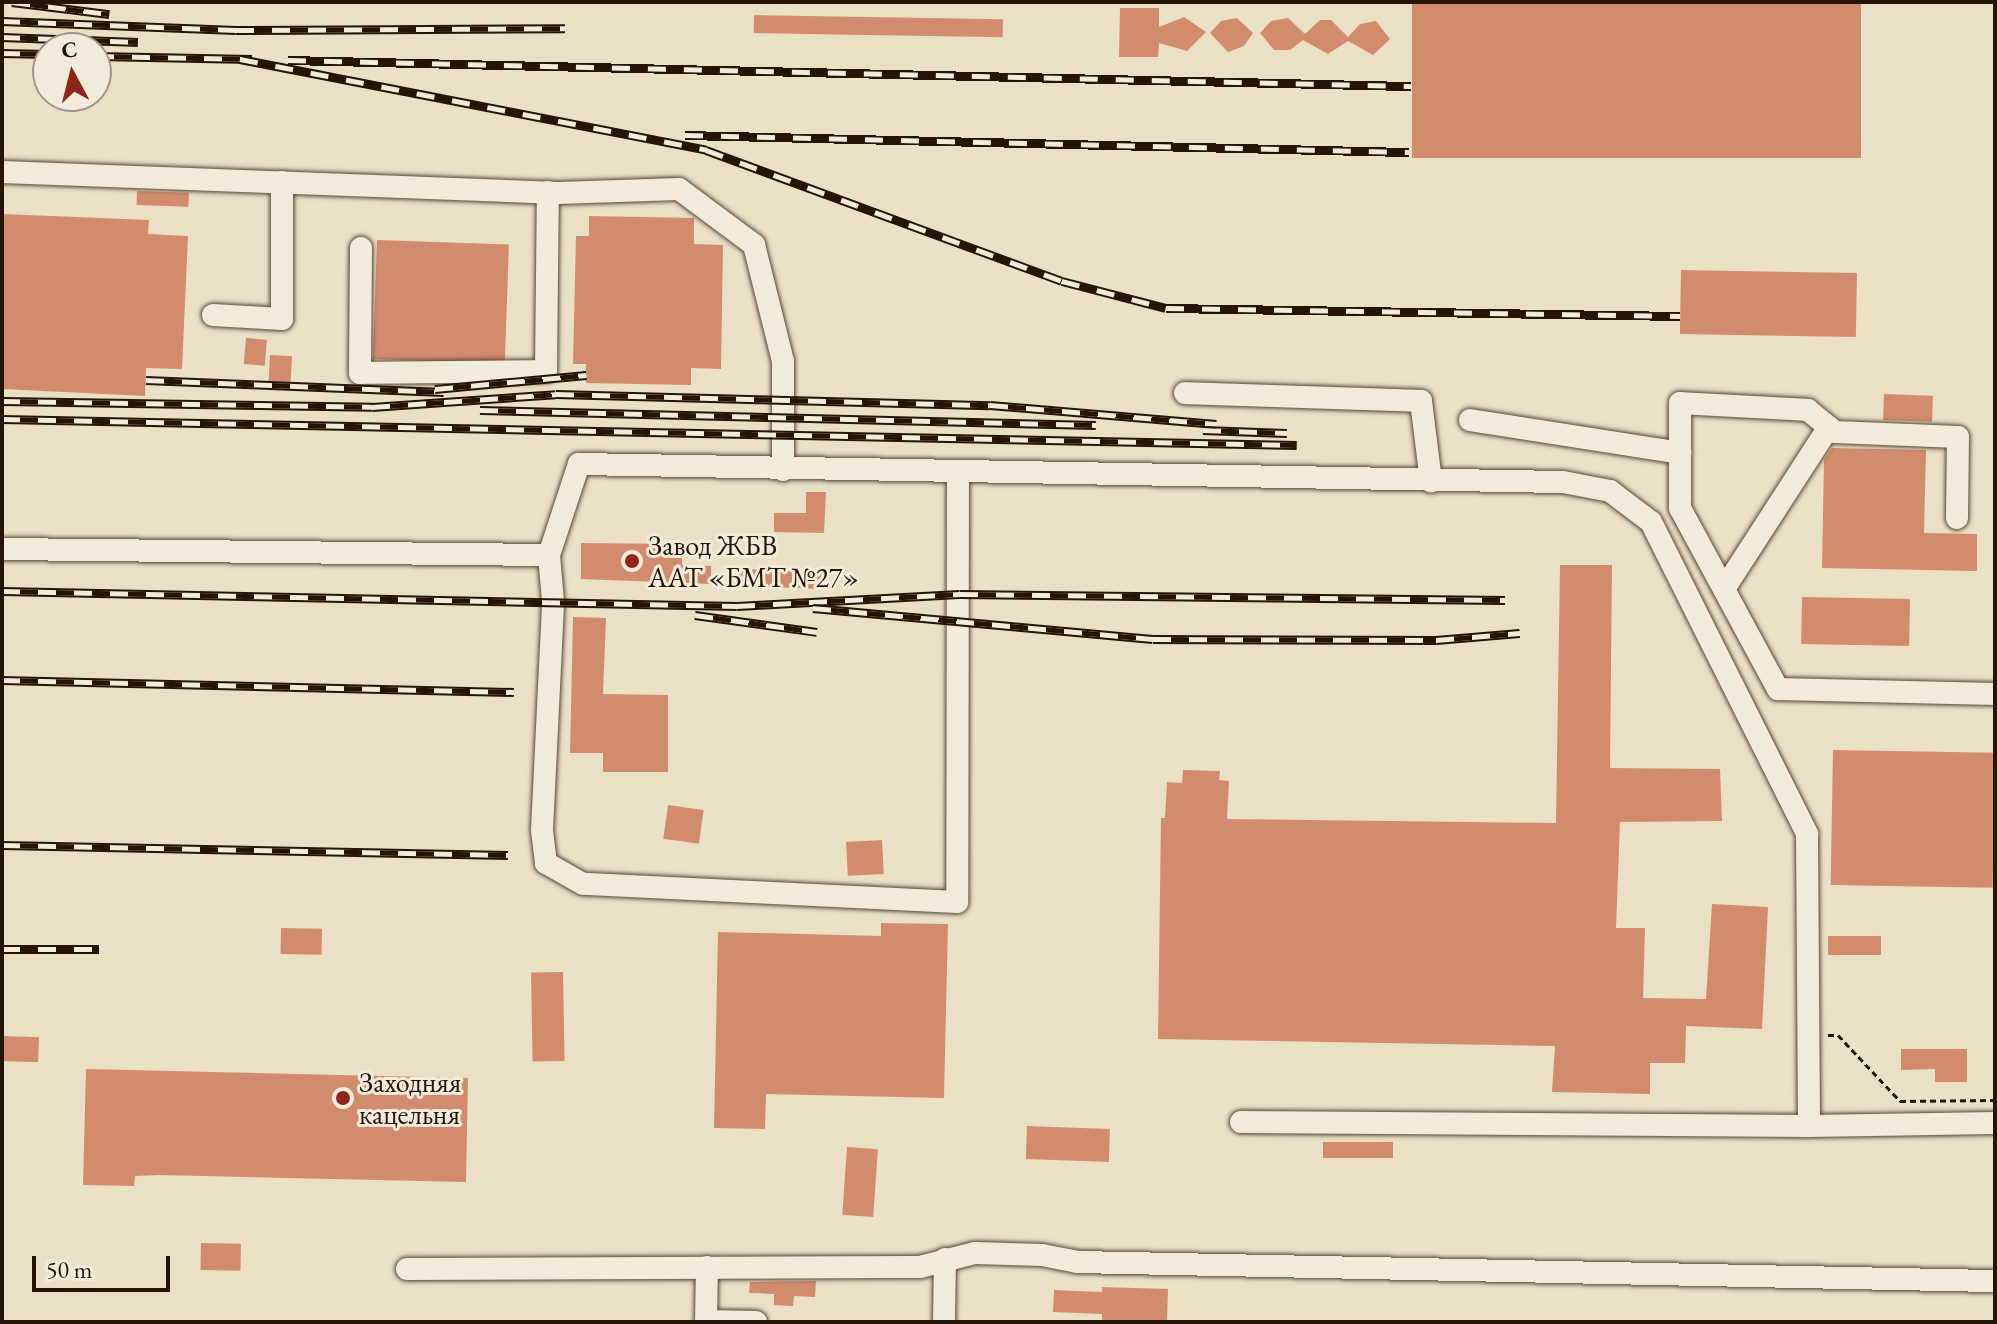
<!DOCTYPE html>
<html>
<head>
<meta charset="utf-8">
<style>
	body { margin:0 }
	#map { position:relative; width:1997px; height:1324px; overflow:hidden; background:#eae0c6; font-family:"EB Garamond",serif }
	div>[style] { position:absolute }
	.building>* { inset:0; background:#d28b6d; transform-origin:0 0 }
	.path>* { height:3px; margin-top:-1.5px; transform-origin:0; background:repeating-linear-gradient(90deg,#261407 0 6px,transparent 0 10px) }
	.roads { filter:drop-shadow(0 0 2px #574737) drop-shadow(0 0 2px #574737) }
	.minor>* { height:22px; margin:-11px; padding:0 11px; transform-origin:11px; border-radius:11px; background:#f1ebda }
	.rail>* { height:9px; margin-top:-4.5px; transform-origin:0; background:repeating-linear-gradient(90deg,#f1ebda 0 18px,#261407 0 36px); box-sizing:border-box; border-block:2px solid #261407 }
	.dots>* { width:22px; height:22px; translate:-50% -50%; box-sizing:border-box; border:4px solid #f1ebda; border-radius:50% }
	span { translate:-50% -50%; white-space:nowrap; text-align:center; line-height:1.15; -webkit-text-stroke:6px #f1ebda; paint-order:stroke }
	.poi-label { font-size:28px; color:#261407 }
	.left { translate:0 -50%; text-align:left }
	.frame { position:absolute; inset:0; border:4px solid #261407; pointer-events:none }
	.north { position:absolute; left:32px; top:32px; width:80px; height:80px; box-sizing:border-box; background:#f1ebda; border:2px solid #a09586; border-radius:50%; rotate:353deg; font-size:22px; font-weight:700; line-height:32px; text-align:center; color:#261407 }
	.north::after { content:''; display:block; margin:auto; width:28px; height:36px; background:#8f2418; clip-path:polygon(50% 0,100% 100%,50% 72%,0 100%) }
	.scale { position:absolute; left:32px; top:1256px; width:138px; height:36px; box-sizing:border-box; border:4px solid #261407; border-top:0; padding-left:10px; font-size:24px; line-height:28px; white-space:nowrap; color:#261407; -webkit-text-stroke:6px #f1ebda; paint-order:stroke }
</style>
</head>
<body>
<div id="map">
	<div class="building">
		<i style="left:1412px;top:2px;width:449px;height:156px"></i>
		<i style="clip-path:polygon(1120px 8px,1159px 8px,1159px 27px,1184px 17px,1206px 32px,1187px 51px,1159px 43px,1158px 57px,1119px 57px)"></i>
		<i style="left:754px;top:15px;width:249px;height:18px;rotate:1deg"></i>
		<i style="clip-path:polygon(1237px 18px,1253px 33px,1244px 46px,1228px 52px,1210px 33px,1221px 21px)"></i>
		<i style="clip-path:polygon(1288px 18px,1305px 34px,1320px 20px,1331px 20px,1348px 37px,1360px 24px,1376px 21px,1390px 39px,1373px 55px,1348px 41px,1328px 54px,1303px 40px,1290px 50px,1274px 50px,1260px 33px,1271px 21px)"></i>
		<i style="left:137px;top:191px;width:52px;height:14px;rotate:2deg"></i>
		<i style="clip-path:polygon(2px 214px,149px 220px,148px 234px,188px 236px,182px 369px,146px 368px,145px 396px,2px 389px)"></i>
		<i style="clip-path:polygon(589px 216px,694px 218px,694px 244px,723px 245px,721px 369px,691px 368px,691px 385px,586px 383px,586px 364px,573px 364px,576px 236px,589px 236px)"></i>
		<i style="left:377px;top:240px;width:132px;height:119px;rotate:2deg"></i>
		<i style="left:1681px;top:270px;width:176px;height:64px;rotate:1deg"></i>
		<i style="left:246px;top:338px;width:21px;height:26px;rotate:5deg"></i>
		<i style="left:270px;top:355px;width:22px;height:26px;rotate:3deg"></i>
		<i style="left:1884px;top:394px;width:49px;height:26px;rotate:2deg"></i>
		<i style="clip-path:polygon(1832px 448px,1926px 450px,1924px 533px,1977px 534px,1977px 571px,1822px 568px,1824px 460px)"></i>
		<i style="clip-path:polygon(806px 492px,826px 492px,824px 533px,774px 532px,774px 513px,806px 513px)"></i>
		<i style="clip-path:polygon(581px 543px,682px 544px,682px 565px,711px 566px,711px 584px,581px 579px)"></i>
		<i style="clip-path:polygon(1560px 565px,1612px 565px,1610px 768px,1720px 769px,1722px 821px,1620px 822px,1616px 928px,1645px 928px,1643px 998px,1706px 999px,1712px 904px,1768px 907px,1762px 1029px,1686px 1026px,1685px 1063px,1650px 1063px,1650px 1094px,1552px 1092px,1555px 1046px,1158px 1039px,1161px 818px,1165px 818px,1167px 782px,1182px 783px,1183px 770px,1220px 771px,1219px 780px,1229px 781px,1227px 819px,1556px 823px)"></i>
		<i style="left:740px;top:569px;width:83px;height:17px;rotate:2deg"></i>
		<i style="left:1802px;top:597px;width:108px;height:47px;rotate:1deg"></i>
		<i style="clip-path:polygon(573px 617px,606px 618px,603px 694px,668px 695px,668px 772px,603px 772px,603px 753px,570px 753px)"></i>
		<i style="left:1833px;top:750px;width:162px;height:135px;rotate:1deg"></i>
		<i style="left:668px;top:805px;width:36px;height:34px;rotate:8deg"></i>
		<i style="left:882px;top:840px;width:34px;height:36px;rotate:87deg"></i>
		<i style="clip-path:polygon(881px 923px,948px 924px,944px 1098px,766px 1094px,765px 1129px,714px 1128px,718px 932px,881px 936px)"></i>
		<i style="left:281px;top:928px;width:41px;height:26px;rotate:1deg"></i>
		<i style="left:1828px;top:936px;width:53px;height:19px"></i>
		<i style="left:563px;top:972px;width:89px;height:32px;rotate:89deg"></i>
		<i style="left:2px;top:1036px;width:37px;height:25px;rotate:2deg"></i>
		<i style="clip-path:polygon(1901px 1049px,1967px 1049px,1967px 1082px,1935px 1082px,1935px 1069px,1901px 1070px)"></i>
		<i style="clip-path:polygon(86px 1069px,468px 1078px,466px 1182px,159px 1175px,135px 1176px,134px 1186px,83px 1185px)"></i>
		<i style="left:1027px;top:1126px;width:83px;height:33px;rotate:2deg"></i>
		<i style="left:1323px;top:1142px;width:70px;height:16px"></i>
		<i style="left:847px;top:1147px;width:31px;height:68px;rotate:4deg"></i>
		<i style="left:201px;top:1243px;width:40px;height:27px;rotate:1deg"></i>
		<i style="clip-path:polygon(816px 1281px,815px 1297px,794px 1296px,793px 1306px,774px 1305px,774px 1294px,749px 1293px,750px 1282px)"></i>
		<i style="clip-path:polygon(1102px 1287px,1168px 1289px,1167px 1322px,1102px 1322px,1102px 1314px,1053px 1312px,1054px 1290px,1102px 1292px)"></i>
	</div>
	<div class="path">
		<i style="left:1828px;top:1035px;width:10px"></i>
		<i style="left:1838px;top:1035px;width:91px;rotate:46.8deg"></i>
		<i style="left:1900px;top:1101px;width:95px;rotate:-0.6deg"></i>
	</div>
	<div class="roads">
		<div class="minor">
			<i style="left:2px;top:172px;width:556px;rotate:2.16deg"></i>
			<i style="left:558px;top:193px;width:121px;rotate:-1.9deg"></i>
			<i style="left:679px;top:189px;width:94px;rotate:36.7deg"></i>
			<i style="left:754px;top:245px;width:120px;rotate:76deg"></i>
			<i style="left:783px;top:361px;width:109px;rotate:90deg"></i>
			<i style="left:361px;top:248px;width:125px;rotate:90.5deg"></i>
			<i style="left:360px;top:373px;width:186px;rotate:-0.6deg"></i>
			<i style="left:546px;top:371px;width:179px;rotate:-89.4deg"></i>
			<i style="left:213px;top:315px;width:69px;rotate:3.3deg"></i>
			<i style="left:282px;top:319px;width:137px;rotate:-90deg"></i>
			<i style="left:1185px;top:393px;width:236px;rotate:1.9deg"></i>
			<i style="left:1421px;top:401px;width:81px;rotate:82.9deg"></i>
			<i style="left:1470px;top:420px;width:213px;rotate:8.9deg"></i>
			<i style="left:958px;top:475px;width:427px;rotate:90.1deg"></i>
			<i style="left:957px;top:902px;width:374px;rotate:-177.2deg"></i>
			<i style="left:583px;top:884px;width:43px;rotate:-150.4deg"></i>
			<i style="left:546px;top:863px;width:33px;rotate:-97deg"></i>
			<i style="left:542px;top:830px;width:229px;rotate:-87.2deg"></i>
			<i style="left:553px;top:601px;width:46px;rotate:-95deg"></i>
			<i style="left:549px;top:555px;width:96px;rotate:-71.8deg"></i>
			<i style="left:579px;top:464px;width:984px;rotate:1.05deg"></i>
			<i style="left:1563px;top:482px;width:48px;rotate:10.8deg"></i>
			<i style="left:1610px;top:491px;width:51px;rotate:37.1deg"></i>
			<i style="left:1651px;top:522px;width:349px;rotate:63.4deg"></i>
			<i style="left:1807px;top:834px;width:292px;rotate:89.6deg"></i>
			<i style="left:1809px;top:1126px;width:186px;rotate:-0.9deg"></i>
			<i style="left:1957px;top:518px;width:81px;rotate:-89.3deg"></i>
			<i style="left:1958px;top:437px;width:123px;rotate:-177.7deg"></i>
			<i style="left:1835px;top:432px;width:35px;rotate:-141deg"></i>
			<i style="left:1808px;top:410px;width:128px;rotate:-176.9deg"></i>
			<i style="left:1680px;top:403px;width:105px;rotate:90deg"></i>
			<i style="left:1680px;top:508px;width:206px;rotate:61.6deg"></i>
			<i style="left:1778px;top:689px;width:217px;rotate:1.3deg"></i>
			<i style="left:2px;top:549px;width:547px;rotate:0.63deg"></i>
			<i style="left:1724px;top:589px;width:193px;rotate:-57.1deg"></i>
			<i style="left:1241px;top:1122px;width:568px;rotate:0.4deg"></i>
			<i style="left:407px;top:1269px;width:513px;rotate:-0.22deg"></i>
			<i style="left:920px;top:1267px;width:57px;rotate:-14.3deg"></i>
			<i style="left:975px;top:1253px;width:67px;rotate:1.7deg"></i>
			<i style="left:1042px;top:1255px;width:36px;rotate:11deg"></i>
			<i style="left:1077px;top:1262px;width:918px;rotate:1.19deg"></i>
			<i style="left:706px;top:1321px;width:50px;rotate:1.1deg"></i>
			<i style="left:706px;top:1322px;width:55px;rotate:-89deg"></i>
			<i style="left:944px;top:1322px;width:63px;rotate:-89.1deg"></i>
		</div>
	</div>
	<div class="rail">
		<i style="left:12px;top:2px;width:98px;rotate:7.1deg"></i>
		<i style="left:2px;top:21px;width:234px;rotate:2.2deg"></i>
		<i style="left:236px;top:30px;width:329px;rotate:-0.3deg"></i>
		<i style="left:2px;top:37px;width:136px;rotate:2.1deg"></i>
		<i style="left:2px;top:53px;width:46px;rotate:1.2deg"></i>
		<i style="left:96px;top:56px;width:156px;rotate:1.1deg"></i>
		<i style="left:240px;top:59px;width:475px;rotate:11deg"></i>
		<i style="left:706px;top:150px;width:379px;rotate:20.2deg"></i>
		<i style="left:1062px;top:281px;width:107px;rotate:14.6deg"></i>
		<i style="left:1166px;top:308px;width:514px;rotate:0.89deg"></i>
		<i style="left:288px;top:60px;width:1123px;rotate:1.33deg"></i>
		<i style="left:685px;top:135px;width:724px;rotate:1.35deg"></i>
		<i style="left:146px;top:380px;width:298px;rotate:2.3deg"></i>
		<i style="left:435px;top:389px;width:152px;rotate:-5.3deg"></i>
		<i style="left:2px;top:401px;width:370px;rotate:0.9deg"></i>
		<i style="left:372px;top:407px;width:184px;rotate:-4deg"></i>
		<i style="left:556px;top:394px;width:434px;rotate:1.5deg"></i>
		<i style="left:990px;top:405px;width:227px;rotate:4.8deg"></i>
		<i style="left:480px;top:410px;width:616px;rotate:1.39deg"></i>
		<i style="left:2px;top:419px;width:1295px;rotate:1.15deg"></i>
		<i style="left:1203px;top:430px;width:84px;rotate:2deg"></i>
		<i style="left:2px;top:591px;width:735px;rotate:1.17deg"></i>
		<i style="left:737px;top:606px;width:223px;rotate:-3.1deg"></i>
		<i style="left:960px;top:594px;width:545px;rotate:0.63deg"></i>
		<i style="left:813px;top:608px;width:341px;rotate:5.2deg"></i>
		<i style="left:1153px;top:639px;width:283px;rotate:0.2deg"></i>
		<i style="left:1436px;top:640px;width:84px;rotate:-4.8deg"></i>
		<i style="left:695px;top:615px;width:123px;rotate:7.9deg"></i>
		<i style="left:2px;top:680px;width:512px;rotate:1.34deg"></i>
		<i style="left:2px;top:845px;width:506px;rotate:1.13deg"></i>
		<i style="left:2px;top:949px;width:97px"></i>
	</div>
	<div class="dots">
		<i style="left:632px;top:561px;background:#8f2418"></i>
		<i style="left:343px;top:1098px;background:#8f2418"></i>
	</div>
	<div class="poi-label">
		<span class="left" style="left:648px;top:561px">Завод ЖБВ<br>ААТ «БМТ №27»</span>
		<span class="left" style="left:359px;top:1098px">Заходняя<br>кацельня</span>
	</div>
	<div class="frame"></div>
	<div class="north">С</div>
	<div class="scale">50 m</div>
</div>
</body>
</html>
